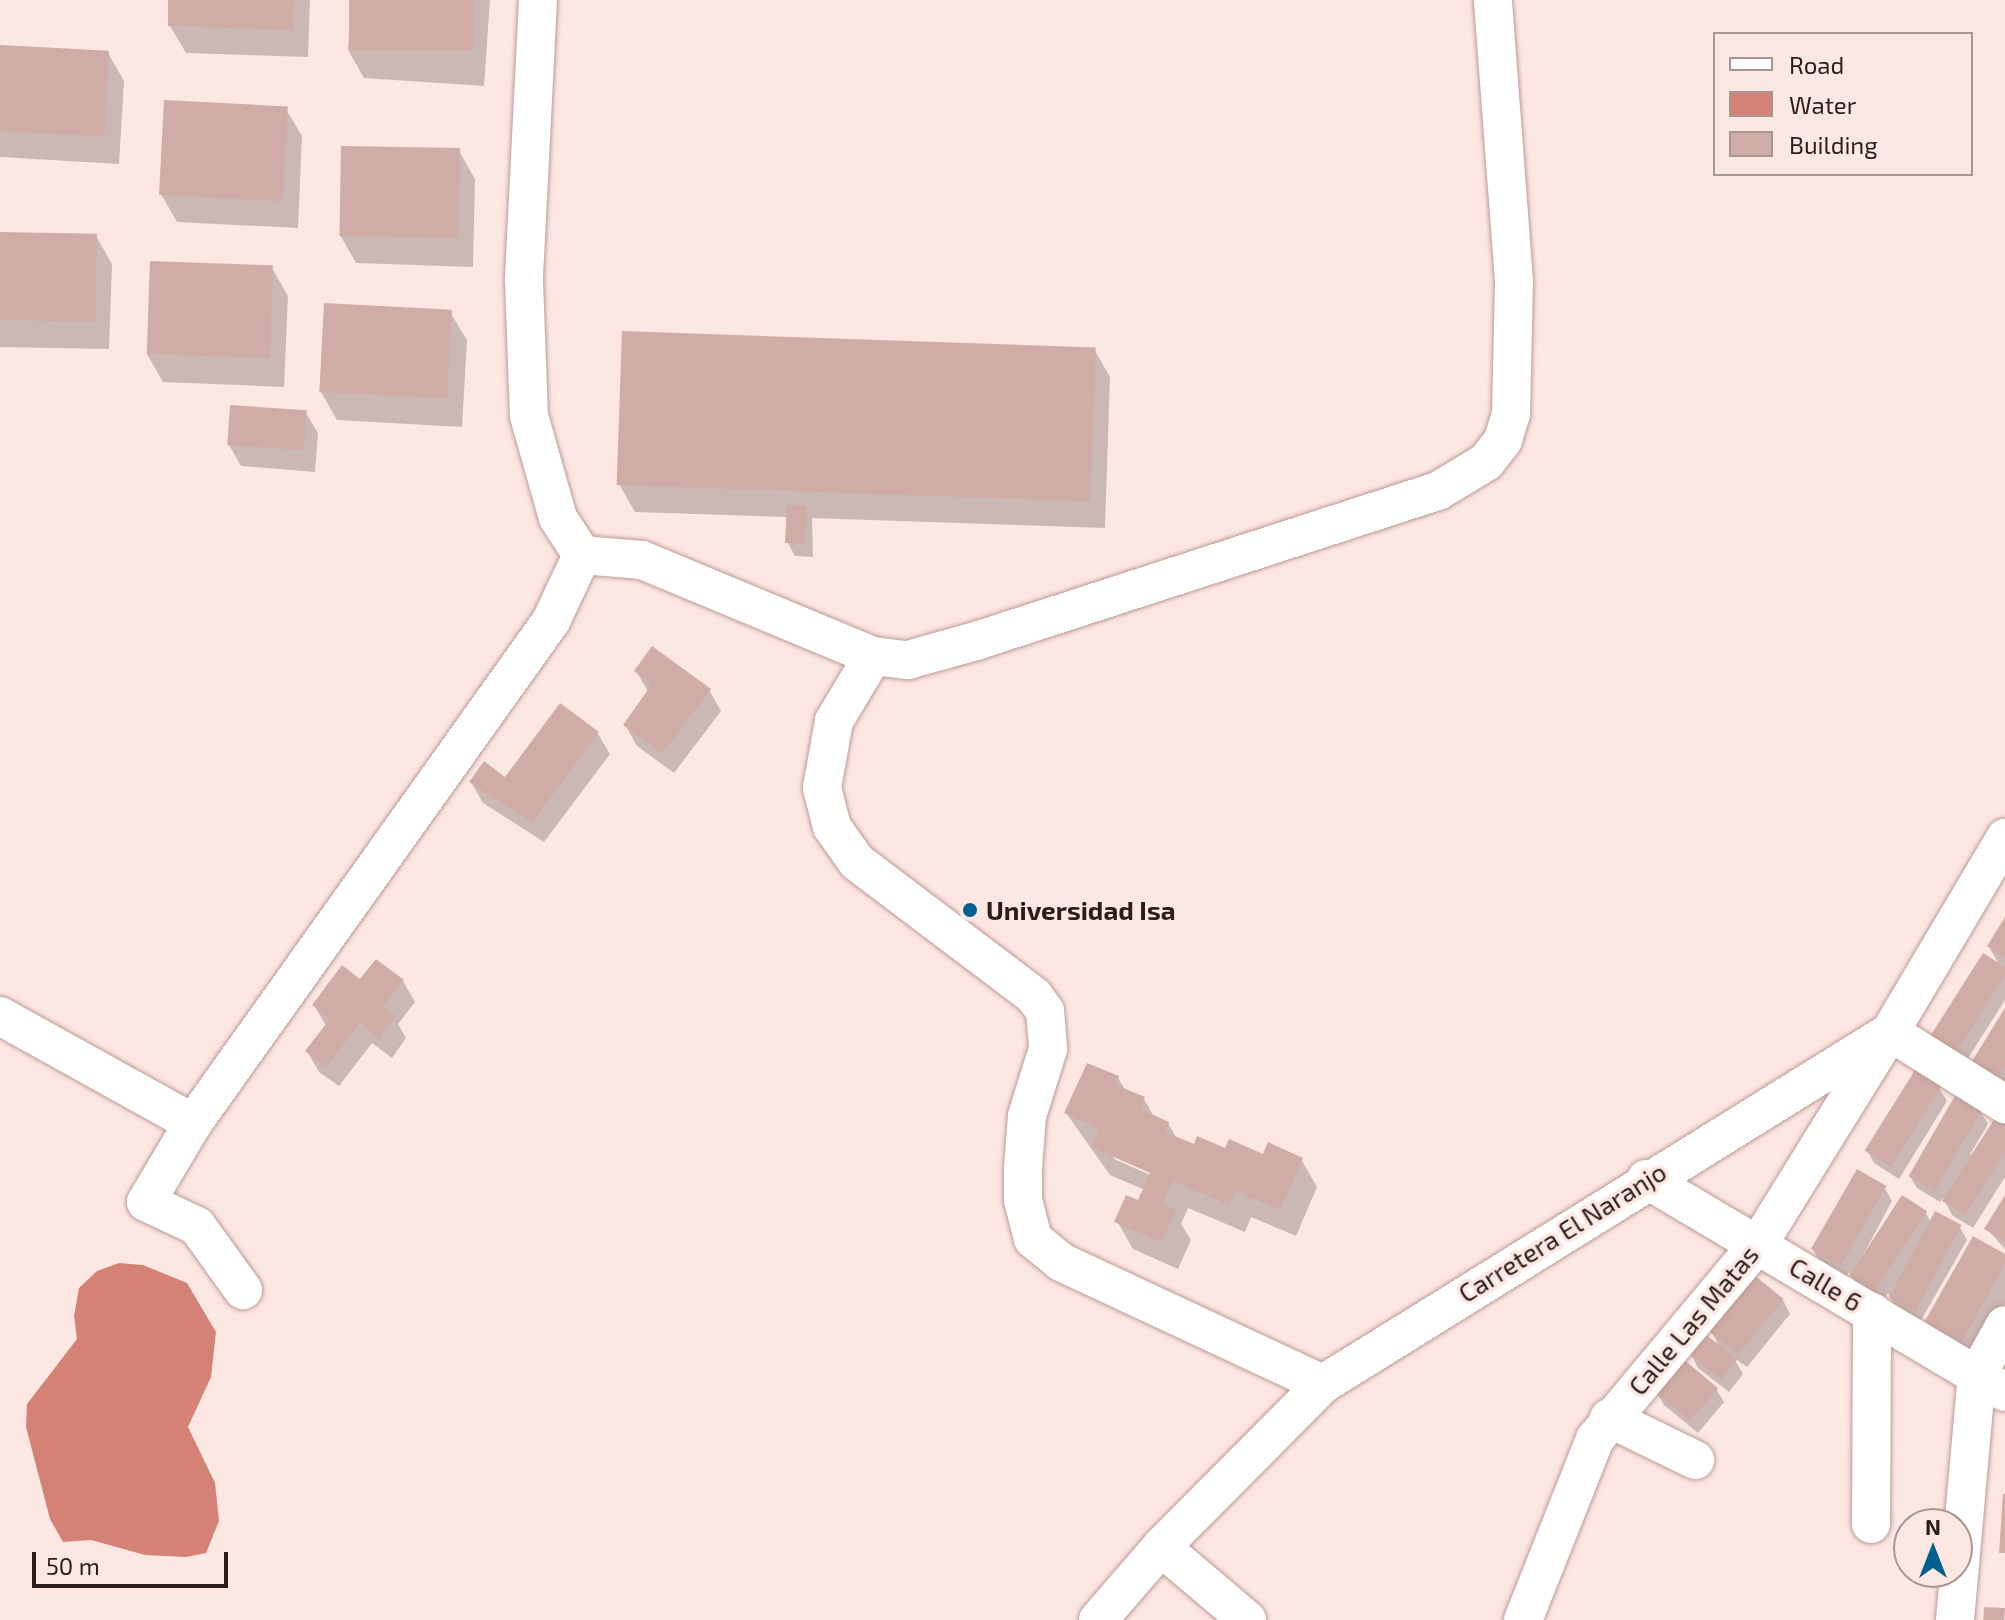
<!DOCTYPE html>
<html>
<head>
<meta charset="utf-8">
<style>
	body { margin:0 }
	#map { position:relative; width:2005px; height:1620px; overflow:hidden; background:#fde7e3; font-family:"Exo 2",sans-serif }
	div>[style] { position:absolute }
	.water>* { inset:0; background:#d48275 }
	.shadow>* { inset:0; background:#0003 }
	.building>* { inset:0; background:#cfaca6; transform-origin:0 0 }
	.roads { filter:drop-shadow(0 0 2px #bd9b95) drop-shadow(0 0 2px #bd9b95) }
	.minor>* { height:38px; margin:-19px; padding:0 19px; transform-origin:19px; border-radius:19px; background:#fff }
	.dots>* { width:22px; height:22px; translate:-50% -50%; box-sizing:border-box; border:4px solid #fde7e3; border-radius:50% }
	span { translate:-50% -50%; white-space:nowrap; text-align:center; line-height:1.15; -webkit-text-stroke:7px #fde7e3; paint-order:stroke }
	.poi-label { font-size:26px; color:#2a1d1b; font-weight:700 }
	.left { translate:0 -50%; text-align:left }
	.street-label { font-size:26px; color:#2a1d1b }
	.legend { position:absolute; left:1713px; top:32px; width:260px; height:144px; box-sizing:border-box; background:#fde7e3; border:2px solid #a99693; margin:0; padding:10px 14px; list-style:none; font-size:24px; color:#2a1d1b }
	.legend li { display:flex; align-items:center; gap:16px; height:40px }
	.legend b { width:40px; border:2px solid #a99693 }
	.north { position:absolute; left:1893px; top:1508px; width:80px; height:80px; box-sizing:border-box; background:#fde7e3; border:2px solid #a99693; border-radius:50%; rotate:0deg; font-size:22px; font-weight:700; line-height:32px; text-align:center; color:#2a1d1b }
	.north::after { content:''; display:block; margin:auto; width:28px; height:36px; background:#006190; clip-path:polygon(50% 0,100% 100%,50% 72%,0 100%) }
	.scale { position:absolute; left:32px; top:1552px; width:196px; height:36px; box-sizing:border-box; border:4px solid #2a1d1b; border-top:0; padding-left:10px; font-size:24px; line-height:28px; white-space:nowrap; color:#2a1d1b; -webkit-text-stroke:6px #fde7e3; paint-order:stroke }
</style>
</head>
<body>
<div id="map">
	<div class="water">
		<i style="clip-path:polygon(119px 1263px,143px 1265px,187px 1283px,216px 1332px,211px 1377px,188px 1427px,215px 1483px,219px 1521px,206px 1553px,186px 1557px,145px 1555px,91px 1540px,63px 1542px,50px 1519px,26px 1427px,27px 1404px,77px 1339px,74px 1316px,79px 1288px,97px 1271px)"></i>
	</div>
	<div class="shadow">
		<i style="clip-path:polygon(170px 0,310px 0,308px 57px,186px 53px,170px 26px)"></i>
		<i style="clip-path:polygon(351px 0,490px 0,484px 86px,364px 78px,348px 50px)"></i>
		<i style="clip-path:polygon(0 47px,108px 53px,124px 81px,119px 164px,0 157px)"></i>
		<i style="clip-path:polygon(286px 109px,302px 136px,298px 228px,177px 222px,161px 194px)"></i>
		<i style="clip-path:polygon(459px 151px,475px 179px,473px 267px,356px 263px,340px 235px)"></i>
		<i style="clip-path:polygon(0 234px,96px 236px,112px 264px,109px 349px,0 347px)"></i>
		<i style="clip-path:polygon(272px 268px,288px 296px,284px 387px,163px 382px,147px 354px)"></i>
		<i style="clip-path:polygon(450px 312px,467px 340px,462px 427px,337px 420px,321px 392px)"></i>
		<i style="clip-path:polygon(1094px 349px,1110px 377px,1105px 528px,812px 518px,813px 557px,795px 556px,788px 543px,788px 517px,635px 512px,619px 484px)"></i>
		<i style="clip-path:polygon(306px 413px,318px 433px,315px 472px,241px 466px,229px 445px)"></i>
		<i style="clip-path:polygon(636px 671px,709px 690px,721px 711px,674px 773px,637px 746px,625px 725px,649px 693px)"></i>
		<i style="clip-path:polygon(598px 734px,610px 754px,544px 842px,483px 803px,471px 782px,506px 779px)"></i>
		<i style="clip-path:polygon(2005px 920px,2005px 1000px,1963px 1066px,1939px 1052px,2000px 966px,1989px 947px)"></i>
		<i style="clip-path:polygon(403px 981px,415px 1002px,398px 1024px,406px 1038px,392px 1058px,372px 1043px,339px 1086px,319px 1072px,307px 1051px,326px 1026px,314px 1005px,361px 982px)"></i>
		<i style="clip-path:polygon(2005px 1012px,2005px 1100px,1984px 1086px)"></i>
		<i style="clip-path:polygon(evenodd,1118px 1078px,1126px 1091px,1144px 1099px,1154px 1117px,1168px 1123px,1177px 1139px,1195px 1147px,1301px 1159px,1317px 1187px,1296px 1236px,1251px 1217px,1245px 1232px,1188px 1208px,1181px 1224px,1191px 1240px,1178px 1269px,1133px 1249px,1117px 1221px,1139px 1203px,1145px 1190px,1110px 1175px,1066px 1113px,1118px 1078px,1114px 1155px,1160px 1175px,1159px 1179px,1114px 1159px,1114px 1155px)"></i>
		<i style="clip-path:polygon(1939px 1088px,1947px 1101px,1899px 1179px,1874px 1163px,1867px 1150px)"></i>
		<i style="clip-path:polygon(1980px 1111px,1988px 1124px,1969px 1156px,2005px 1127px,2005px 1177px,1973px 1228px,1952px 1215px,1943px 1198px,1940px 1202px,1917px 1188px,1909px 1175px)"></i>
		<i style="clip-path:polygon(1884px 1187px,1892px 1201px,1862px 1257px,1925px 1212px,1931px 1222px,1959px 1226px,1967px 1240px,1920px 1322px,1897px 1309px,1888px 1293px,1881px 1303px,1858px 1288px,1849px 1272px,1846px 1277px,1820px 1262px,1812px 1248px)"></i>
		<i style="clip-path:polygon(2005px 1199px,2005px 1249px,1987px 1229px)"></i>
		<i style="clip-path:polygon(2005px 1257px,2005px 1305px,1974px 1360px,1939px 1341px,1927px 1321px)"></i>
		<i style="clip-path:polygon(1783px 1300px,1790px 1314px,1747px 1367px,1733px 1357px,1743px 1374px,1729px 1392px,1698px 1368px,1691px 1354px,1721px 1349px,1711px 1331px)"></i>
		<i style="clip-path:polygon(1716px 1389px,1724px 1402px,1698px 1433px,1664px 1405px,1656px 1392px)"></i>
	</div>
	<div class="building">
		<i style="clip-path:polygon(168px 0,294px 0,293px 30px,168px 26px)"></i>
		<i style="left:349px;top:0;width:124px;height:51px"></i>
		<i style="left:0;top:45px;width:109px;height:86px;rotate:3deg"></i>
		<i style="left:164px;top:100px;width:124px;height:95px;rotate:3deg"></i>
		<i style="left:341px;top:146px;width:119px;height:90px;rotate:1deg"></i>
		<i style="left:0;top:232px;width:97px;height:88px;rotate:1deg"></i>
		<i style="left:150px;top:261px;width:123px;height:93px;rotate:2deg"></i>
		<i style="left:324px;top:303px;width:128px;height:89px;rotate:3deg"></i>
		<i style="left:622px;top:331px;width:474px;height:154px;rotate:2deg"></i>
		<i style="left:230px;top:405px;width:77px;height:40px;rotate:4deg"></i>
		<i style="left:787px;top:505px;width:20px;height:38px;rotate:3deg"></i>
		<i style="clip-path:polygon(652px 646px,711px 689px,662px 754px,623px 725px,652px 684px,634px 671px)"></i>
		<i style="clip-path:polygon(560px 703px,599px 732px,532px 823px,469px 782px,484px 761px,505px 777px)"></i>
		<i style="clip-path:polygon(2005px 917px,2005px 958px,1987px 946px)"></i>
		<i style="clip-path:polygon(1983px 953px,2005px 967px,2005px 975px,1955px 1054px,1929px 1038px)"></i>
		<i style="clip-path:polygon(376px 959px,404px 980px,383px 1007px,396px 1016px,379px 1038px,360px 1023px,326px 1067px,305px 1051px,330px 1019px,312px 1005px,342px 965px,360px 979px)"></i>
		<i style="clip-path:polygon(2005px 1008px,2005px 1066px,1995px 1082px,1969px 1066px)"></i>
		<i style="clip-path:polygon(1087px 1063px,1119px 1076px,1116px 1085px,1145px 1097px,1140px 1109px,1169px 1122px,1165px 1132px,1194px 1144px,1197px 1136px,1225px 1148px,1229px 1139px,1263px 1154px,1268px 1142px,1303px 1158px,1280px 1210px,1235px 1191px,1229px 1205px,1173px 1181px,1162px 1204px,1176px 1210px,1162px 1242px,1114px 1222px,1126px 1195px,1138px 1200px,1150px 1173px,1092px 1147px,1100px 1129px,1064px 1113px)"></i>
		<i style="left:1915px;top:1070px;width:31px;height:95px;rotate:32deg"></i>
		<i style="left:1956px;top:1094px;width:30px;height:95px;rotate:30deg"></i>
		<i style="clip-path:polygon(1995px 1118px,2005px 1124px,2005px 1152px,1965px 1215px,1942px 1201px)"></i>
		<i style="left:1857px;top:1169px;width:34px;height:92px;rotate:30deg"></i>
		<i style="left:1902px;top:1195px;width:30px;height:96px;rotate:33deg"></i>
		<i style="clip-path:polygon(2005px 1195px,2005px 1241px,1984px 1229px)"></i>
		<i style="left:1935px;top:1211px;width:30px;height:98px;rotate:28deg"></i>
		<i style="clip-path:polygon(1973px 1236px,2005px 1254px,2005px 1264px,1962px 1341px,1925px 1321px)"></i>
		<i style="left:1754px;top:1275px;width:38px;height:72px;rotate:39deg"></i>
		<i style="left:1705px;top:1334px;width:41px;height:26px;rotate:38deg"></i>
		<i style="left:1682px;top:1358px;width:47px;height:43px;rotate:40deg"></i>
		<i style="clip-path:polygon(2003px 1494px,2005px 1494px,2005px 1553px,1999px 1553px)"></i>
		<i style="left:1984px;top:1607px;width:21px;height:13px;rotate:3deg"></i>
	</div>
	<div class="roads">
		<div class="minor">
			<i style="left:538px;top:0;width:281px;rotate:92.9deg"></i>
			<i style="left:524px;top:281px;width:135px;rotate:87.9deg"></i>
			<i style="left:529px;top:416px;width:106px;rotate:74.1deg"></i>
			<i style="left:558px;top:518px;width:44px;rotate:57deg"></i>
			<i style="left:582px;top:555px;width:60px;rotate:4.8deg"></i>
			<i style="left:642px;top:560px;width:250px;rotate:22.6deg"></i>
			<i style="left:873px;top:656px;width:76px;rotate:121deg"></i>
			<i style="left:834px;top:721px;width:68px;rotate:100.2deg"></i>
			<i style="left:822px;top:788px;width:40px;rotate:75.6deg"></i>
			<i style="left:832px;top:827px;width:43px;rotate:54.5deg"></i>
			<i style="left:857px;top:862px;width:222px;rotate:37.1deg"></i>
			<i style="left:1034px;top:996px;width:19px;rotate:54deg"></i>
			<i style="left:1045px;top:1011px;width:38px;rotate:85deg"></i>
			<i style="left:1048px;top:1049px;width:70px;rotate:107.4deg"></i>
			<i style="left:1027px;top:1116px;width:52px;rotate:94.4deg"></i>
			<i style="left:1023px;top:1168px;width:32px;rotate:90deg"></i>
			<i style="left:1023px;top:1200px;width:40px;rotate:75.6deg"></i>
			<i style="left:1033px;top:1239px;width:36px;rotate:39deg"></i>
			<i style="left:1061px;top:1262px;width:289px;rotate:25deg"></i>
			<i style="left:873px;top:656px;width:35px;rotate:7deg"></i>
			<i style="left:908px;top:660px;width:71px;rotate:-15.6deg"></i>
			<i style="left:976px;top:641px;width:486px;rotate:-18deg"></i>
			<i style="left:1438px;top:491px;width:56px;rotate:-31.1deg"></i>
			<i style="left:1486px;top:462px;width:28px;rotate:-52deg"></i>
			<i style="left:1503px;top:440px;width:27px;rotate:-73deg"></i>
			<i style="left:1511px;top:414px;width:133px;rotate:-88.7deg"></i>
			<i style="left:1514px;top:281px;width:282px;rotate:-94.3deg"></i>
			<i style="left:0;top:1016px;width:221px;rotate:29deg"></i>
			<i style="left:193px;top:1123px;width:617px;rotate:-54.51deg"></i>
			<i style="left:551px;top:621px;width:73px;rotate:-64.8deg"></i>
			<i style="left:193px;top:1123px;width:92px;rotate:120.7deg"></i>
			<i style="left:146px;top:1202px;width:56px;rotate:25.2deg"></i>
			<i style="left:197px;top:1226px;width:79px;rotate:54.3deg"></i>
			<i style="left:1646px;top:1179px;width:417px;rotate:30.7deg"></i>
			<i style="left:1609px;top:1418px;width:96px;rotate:26deg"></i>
			<i style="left:1871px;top:1524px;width:212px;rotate:-89.7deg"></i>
			<i style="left:1161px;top:1547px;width:113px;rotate:40.3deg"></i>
			<i style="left:1098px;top:1620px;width:96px;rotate:-49.2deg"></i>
			<i style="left:1161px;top:1547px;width:230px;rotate:-45.2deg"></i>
			<i style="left:1323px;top:1384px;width:667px;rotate:-31.83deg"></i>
			<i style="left:1890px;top:1032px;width:226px;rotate:-59.3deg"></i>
			<i style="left:1523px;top:1620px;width:195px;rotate:-68.3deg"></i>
			<i style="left:1595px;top:1439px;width:256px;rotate:-50.1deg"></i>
			<i style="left:1759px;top:1243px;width:248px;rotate:-58.2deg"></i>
			<i style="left:1890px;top:1032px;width:136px;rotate:32.1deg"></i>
			<i style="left:1955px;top:1620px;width:246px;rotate:-84.9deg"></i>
			<i style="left:1977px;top:1375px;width:57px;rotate:-60.8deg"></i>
		</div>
	</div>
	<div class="dots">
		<i style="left:970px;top:910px;background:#006190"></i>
	</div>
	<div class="poi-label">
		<span class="left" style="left:986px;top:910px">Universidad Isa</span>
	</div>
	<div class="street-label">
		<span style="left:1562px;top:1232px;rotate:-32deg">Carretera El Naranjo</span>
		<span style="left:1826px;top:1284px;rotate:31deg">Calle 6</span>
		<span style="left:1693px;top:1320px;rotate:-50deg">Calle Las Matas</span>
	</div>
	<ul class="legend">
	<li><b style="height:10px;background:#fff"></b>Road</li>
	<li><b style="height:22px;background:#d48275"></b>Water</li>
	<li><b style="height:22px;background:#cfaca6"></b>Building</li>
	</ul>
	<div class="north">N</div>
	<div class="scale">50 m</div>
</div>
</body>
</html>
